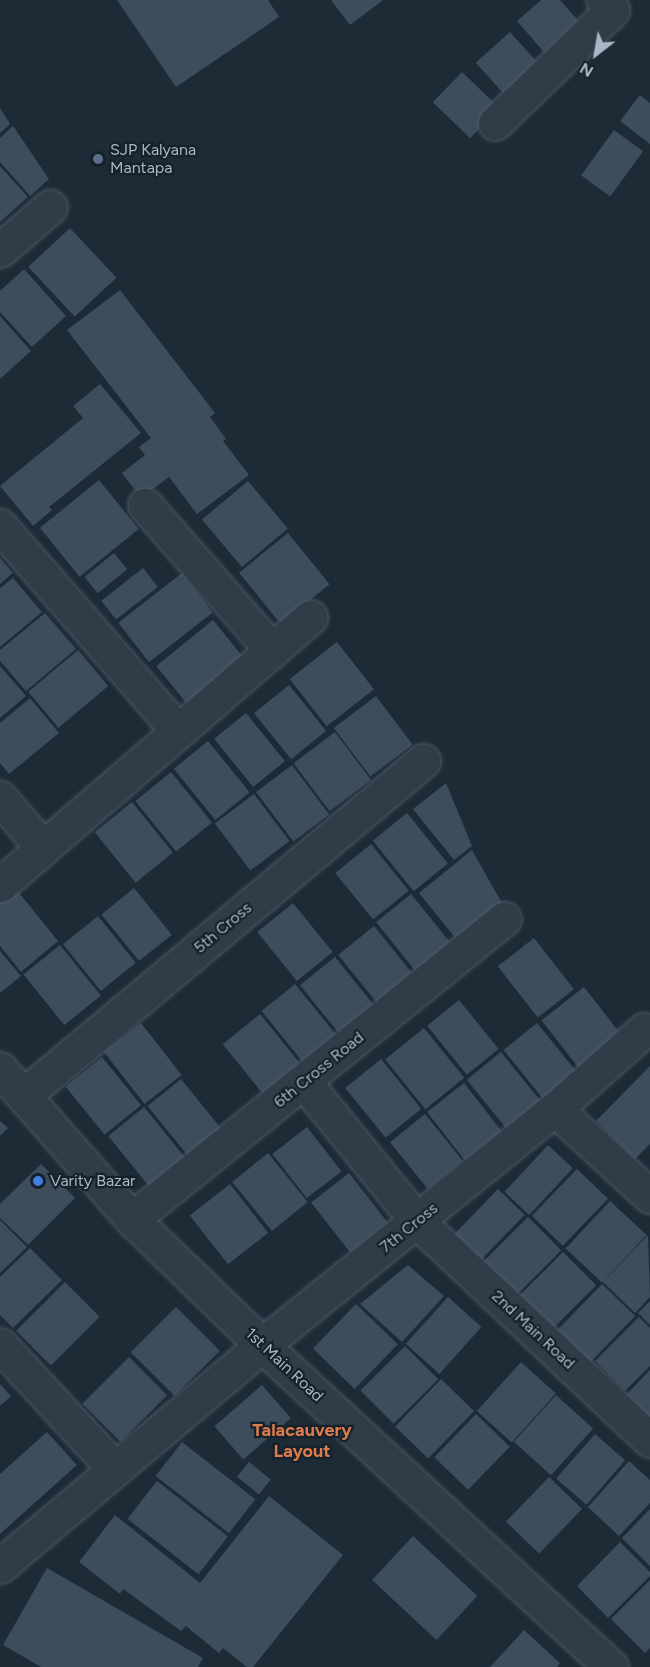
<!DOCTYPE html>
<html>
<head>
<meta charset="utf-8">
<style>
	body { margin:0 }
	#map { position:relative; width:650px; height:1667px; overflow:hidden; background:#1d2b37; font-family:Figtree,sans-serif }
	div>[style] { position:absolute }
	.building>* { inset:0; background:#3d4d5c; transform-origin:0 0 }
	.roads { filter:drop-shadow(0 0 2px #4b5763) drop-shadow(0 0 2px #4b5763) }
	.street>* { height:33px; margin:-16.5px; padding:0 16.5px; transform-origin:16.5px; border-radius:16.5px; background:#303c47 }
	.dots>* { width:16px; height:16px; translate:-50% -50%; box-sizing:border-box; border:3px solid #16212b; border-radius:50% }
	span { translate:-50% -50%; white-space:nowrap; text-align:center; line-height:1.15; -webkit-text-stroke:4.5px #16212b; paint-order:stroke }
	.poi-label { font-size:16px; color:#a9b7c5 }
	.left { translate:0 -50%; text-align:left }
	.street-label { font-size:16px; color:#a9b7c5 }
	.neighbourhood-label { font-size:18px; color:#dd7c4c; font-weight:700 }
	.north { position:absolute; left:566px; top:24px; width:60px; height:60px; -webkit-text-stroke:4px #16212b; paint-order:stroke; rotate:211deg; font-size:16px; font-weight:700; line-height:24px; text-align:center; color:#a9b7c5 }
	.north::after { content:''; display:block; margin:auto; width:21px; height:27px; background:#a9b7c5; clip-path:polygon(50% 0,100% 100%,50% 72%,0 100%) }
</style>
</head>
<body>
<div id="map">
	<div class="building">
		<i style="clip-path:polygon(117px 0,268px 0,279px 17px,176px 87px)"></i>
		<i style="clip-path:polygon(331px 0,383px 0,350px 25px)"></i>
		<i style="clip-path:polygon(541px 0,560px 0,591px 35px,555px 65px,517px 21px)"></i>
		<i style="left:510px;top:32px;width:55px;height:46px;rotate:48deg"></i>
		<i style="left:462px;top:72px;width:52px;height:42px;rotate:44deg"></i>
		<i style="clip-path:polygon(640px 95px,650px 103px,650px 144px,620px 121px)"></i>
		<i style="clip-path:polygon(0 108px,10px 124px,0 133px)"></i>
		<i style="clip-path:polygon(13px 126px,49px 179px,30px 196px,0 162px,0 138px)"></i>
		<i style="left:614px;top:130px;width:36px;height:56px;rotate:36deg"></i>
		<i style="clip-path:polygon(0 166px,28px 197px,0 222px)"></i>
		<i style="left:70px;top:228px;width:68px;height:57px;rotate:47deg"></i>
		<i style="clip-path:polygon(24px 269px,66px 316px,32px 347px,0 312px,0 291px)"></i>
		<i style="clip-path:polygon(120px 290px,215px 413px,210px 417px,226px 439px,223px 441px,249px 475px,197px 514px,169px 477px,141px 498px,122px 473px,145px 455px,139px 447px,151px 438px,67px 330px)"></i>
		<i style="clip-path:polygon(0 316px,31px 351px,0 379px)"></i>
		<i style="clip-path:polygon(100px 384px,141px 433px,49px 507px,52px 510px,33px 526px,0 486px,83px 418px,73px 406px)"></i>
		<i style="left:99px;top:480px;width:63px;height:76px;rotate:51deg"></i>
		<i style="left:248px;top:481px;width:62px;height:60px;rotate:50deg"></i>
		<i style="left:288px;top:533px;width:66px;height:63px;rotate:51deg"></i>
		<i style="left:114px;top:553px;width:21px;height:38px;rotate:51deg"></i>
		<i style="clip-path:polygon(0 558px,13px 573px,0 584px)"></i>
		<i style="left:143px;top:568px;width:24px;height:53px;rotate:52deg"></i>
		<i style="left:182px;top:573px;width:50px;height:81px;rotate:52deg"></i>
		<i style="clip-path:polygon(13px 578px,42px 612px,0 647px,0 588px)"></i>
		<i style="clip-path:polygon(45px 613px,76px 649px,26px 691px,0 661px,0 650px)"></i>
		<i style="left:213px;top:620px;width:48px;height:73px;rotate:51deg"></i>
		<i style="left:337px;top:642px;width:60px;height:60px;rotate:52deg"></i>
		<i style="left:78px;top:650px;width:47px;height:65px;rotate:50deg"></i>
		<i style="clip-path:polygon(0 666px,26px 696px,0 718px)"></i>
		<i style="left:289px;top:685px;width:59px;height:45px;rotate:51deg"></i>
		<i style="left:376px;top:696px;width:61px;height:53px;rotate:53deg"></i>
		<i style="clip-path:polygon(30px 698px,59px 733px,9px 774px,0 763px,0 723px)"></i>
		<i style="left:246px;top:713px;width:62px;height:41px;rotate:51deg"></i>
		<i style="left:335px;top:732px;width:60px;height:52px;rotate:53deg"></i>
		<i style="left:208px;top:741px;width:66px;height:44px;rotate:51deg"></i>
		<i style="left:292px;top:765px;width:62px;height:45px;rotate:53deg"></i>
		<i style="left:171px;top:772px;width:65px;height:46px;rotate:51deg"></i>
		<i style="clip-path:polygon(446px 783px,472px 846px,454px 860px,413px 809px)"></i>
		<i style="left:254px;top:794px;width:59px;height:49px;rotate:53deg"></i>
		<i style="left:132px;top:802px;width:65px;height:48px;rotate:51deg"></i>
		<i style="left:407px;top:813px;width:65px;height:44px;rotate:51deg"></i>
		<i style="left:371px;top:844px;width:60px;height:46px;rotate:51deg"></i>
		<i style="clip-path:polygon(472px 850px,503px 905px,458px 941px,419px 893px)"></i>
		<i style="left:134px;top:888px;width:60px;height:42px;rotate:51deg"></i>
		<i style="clip-path:polygon(16px 889px,58px 941px,21px 972px,0 946px,0 902px)"></i>
		<i style="left:411px;top:894px;width:64px;height:45px;rotate:51deg"></i>
		<i style="left:293px;top:903px;width:63px;height:46px;rotate:51deg"></i>
		<i style="left:98px;top:916px;width:60px;height:45px;rotate:51deg"></i>
		<i style="left:374px;top:926px;width:64px;height:46px;rotate:51deg"></i>
		<i style="left:534px;top:938px;width:65px;height:46px;rotate:52deg"></i>
		<i style="left:60px;top:945px;width:65px;height:47px;rotate:51deg"></i>
		<i style="clip-path:polygon(0 951px,21px 976px,0 993px)"></i>
		<i style="left:335px;top:957px;width:65px;height:45px;rotate:51deg"></i>
		<i style="left:295px;top:984px;width:68px;height:43px;rotate:51deg"></i>
		<i style="left:584px;top:987px;width:63px;height:54px;rotate:52deg"></i>
		<i style="left:459px;top:1000px;width:63px;height:41px;rotate:51deg"></i>
		<i style="left:260px;top:1014px;width:63px;height:48px;rotate:51deg"></i>
		<i style="left:141px;top:1023px;width:66px;height:47px;rotate:52deg"></i>
		<i style="left:537px;top:1023px;width:63px;height:43px;rotate:51deg"></i>
		<i style="left:424px;top:1028px;width:64px;height:50px;rotate:51deg"></i>
		<i style="left:501px;top:1052px;width:63px;height:44px;rotate:51deg"></i>
		<i style="left:102px;top:1057px;width:62px;height:47px;rotate:51deg"></i>
		<i style="left:381px;top:1059px;width:64px;height:46px;rotate:51deg"></i>
		<i style="clip-path:polygon(650px 1066px,650px 1144px,635px 1159px,596px 1121px)"></i>
		<i style="left:181px;top:1079px;width:65px;height:43px;rotate:51deg"></i>
		<i style="left:464px;top:1083px;width:61px;height:47px;rotate:52deg"></i>
		<i style="left:144px;top:1107px;width:67px;height:46px;rotate:51deg"></i>
		<i style="left:425px;top:1114px;width:60px;height:45px;rotate:51deg"></i>
		<i style="clip-path:polygon(0 1121px,8px 1128px,0 1136px)"></i>
		<i style="left:307px;top:1127px;width:56px;height:44px;rotate:52deg"></i>
		<i style="left:548px;top:1145px;width:34px;height:64px;rotate:43deg"></i>
		<i style="left:268px;top:1153px;width:63px;height:46px;rotate:51deg"></i>
		<i style="clip-path:polygon(41px 1164px,75px 1198px,28px 1245px,0 1218px,0 1204px)"></i>
		<i style="left:577px;top:1169px;width:43px;height:65px;rotate:44deg"></i>
		<i style="left:349px;top:1173px;width:63px;height:48px;rotate:52deg"></i>
		<i style="left:230px;top:1184px;width:62px;height:51px;rotate:52deg"></i>
		<i style="left:498px;top:1189px;width:37px;height:64px;rotate:44deg"></i>
		<i style="left:610px;top:1201px;width:50px;height:65px;rotate:43deg"></i>
		<i style="left:528px;top:1217px;width:47px;height:66px;rotate:45deg"></i>
		<i style="clip-path:polygon(0 1220px,27px 1247px,0 1273px)"></i>
		<i style="clip-path:polygon(648px 1235px,650px 1297px,635px 1313px,603px 1282px)"></i>
		<i style="clip-path:polygon(30px 1248px,62px 1280px,13px 1328px,0 1315px,0 1277px)"></i>
		<i style="left:563px;top:1252px;width:47px;height:62px;rotate:45deg"></i>
		<i style="clip-path:polygon(408px 1265px,444px 1296px,402px 1342px,360px 1304px)"></i>
		<i style="left:65px;top:1282px;width:49px;height:69px;rotate:45deg"></i>
		<i style="left:602px;top:1284px;width:46px;height:64px;rotate:44deg"></i>
		<i style="left:448px;top:1297px;width:45px;height:63px;rotate:42deg"></i>
		<i style="clip-path:polygon(650px 1301px,650px 1325px,638px 1313px)"></i>
		<i style="left:356px;top:1304px;width:58px;height:62px;rotate:44deg"></i>
		<i style="left:176px;top:1307px;width:62px;height:64px;rotate:45deg"></i>
		<i style="clip-path:polygon(639px 1317px,650px 1328px,650px 1366px,625px 1391px,595px 1361px)"></i>
		<i style="left:405px;top:1346px;width:47px;height:63px;rotate:45deg"></i>
		<i style="left:129px;top:1357px;width:54px;height:66px;rotate:45deg"></i>
		<i style="left:521px;top:1362px;width:47px;height:66px;rotate:42deg"></i>
		<i style="clip-path:polygon(650px 1370px,650px 1417px,627px 1394px)"></i>
		<i style="left:441px;top:1379px;width:46px;height:66px;rotate:44deg"></i>
		<i style="clip-path:polygon(0 1384px,11px 1396px,0 1406px)"></i>
		<i style="left:262px;top:1385px;width:44px;height:63px;rotate:49deg"></i>
		<i style="left:556px;top:1395px;width:50px;height:63px;rotate:42deg"></i>
		<i style="left:476px;top:1414px;width:47px;height:60px;rotate:44deg"></i>
		<i style="clip-path:polygon(47px 1432px,77px 1465px,0 1534px,0 1474px)"></i>
		<i style="left:595px;top:1434px;width:40px;height:59px;rotate:41deg"></i>
		<i style="left:182px;top:1442px;width:93px;height:43px;rotate:38deg"></i>
		<i style="clip-path:polygon(629px 1461px,650px 1480px,650px 1503px,619px 1536px,588px 1507px)"></i>
		<i style="left:249px;top:1462px;width:28px;height:19px;rotate:39deg"></i>
		<i style="left:549px;top:1477px;width:46px;height:62px;rotate:44deg"></i>
		<i style="left:157px;top:1481px;width:90px;height:48px;rotate:38deg"></i>
		<i style="clip-path:polygon(269px 1496px,343px 1555px,253px 1667px,247px 1667px,223px 1648px,219px 1653px,186px 1626px,181px 1631px,123px 1589px,120px 1594px,79px 1562px,115px 1515px,200px 1583px)"></i>
		<i style="clip-path:polygon(650px 1509px,650px 1566px,622px 1538px)"></i>
		<i style="left:413px;top:1536px;width:88px;height:60px;rotate:43deg"></i>
		<i style="clip-path:polygon(620px 1542px,650px 1572px,650px 1576px,608px 1618px,577px 1586px)"></i>
		<i style="clip-path:polygon(47px 1568px,203px 1658px,198px 1667px,41px 1667px,3px 1645px)"></i>
		<i style="clip-path:polygon(650px 1580px,650px 1648px,645px 1653px,611px 1619px)"></i>
		<i style="clip-path:polygon(524px 1630px,560px 1663px,557px 1667px,490px 1667px)"></i>
	</div>
	<div class="roads">
		<div class="street">
			<i style="left:495px;top:123px;width:163px;rotate:-44deg"></i>
			<i style="left:612px;top:10px;width:13px;rotate:-132deg"></i>
			<i style="left:0;top:250px;width:66px;rotate:-40.7deg"></i>
			<i style="left:145px;top:505px;width:193px;rotate:48.8deg"></i>
			<i style="left:0;top:526px;width:271px;rotate:49deg"></i>
			<i style="left:0;top:798px;width:66px;rotate:49.3deg"></i>
			<i style="left:0;top:885px;width:410px;rotate:-40.8deg"></i>
			<i style="left:0;top:1069px;width:200px;rotate:48.7deg"></i>
			<i style="left:132px;top:1219px;width:181px;rotate:44.1deg"></i>
			<i style="left:262px;top:1345px;width:475px;rotate:42.7deg"></i>
			<i style="left:304px;top:1082px;width:179px;rotate:50.9deg"></i>
			<i style="left:417px;top:1221px;width:320px;rotate:43.2deg"></i>
			<i style="left:23px;top:1096px;width:522px;rotate:-39.95deg"></i>
			<i style="left:555px;top:1109px;width:129px;rotate:42.5deg"></i>
			<i style="left:132px;top:1219px;width:478px;rotate:-38.9deg"></i>
			<i style="left:0;top:1345px;width:169px;rotate:47.2deg"></i>
			<i style="left:0;top:1566px;width:343px;rotate:-40.1deg"></i>
			<i style="left:262px;top:1345px;width:376px;rotate:-38.9deg"></i>
			<i style="left:555px;top:1109px;width:119px;rotate:-41.6deg"></i>
		</div>
	</div>
	<div class="dots">
		<i style="left:98px;top:159px;background:#5c6f8a"></i>
		<i style="left:38px;top:1181px;background:#3f7fe0"></i>
	</div>
	<div class="poi-label">
		<span class="left" style="left:110px;top:159px">SJP Kalyana<br>Mantapa</span>
		<span class="left" style="left:50px;top:1181px">Varity Bazar</span>
	</div>
	<div class="street-label">
		<span style="left:223px;top:928px;rotate:-40deg">5th Cross</span>
		<span style="left:319px;top:1070px;rotate:-39deg">6th Cross Road</span>
		<span style="left:409px;top:1228px;rotate:-39deg">7th Cross</span>
		<span style="left:533px;top:1330px;rotate:43deg">2nd Main Road</span>
		<span style="left:284px;top:1365px;rotate:43deg">1st Main Road</span>
	</div>
	<div class="neighbourhood-label">
		<span style="left:302px;top:1441px">Talacauvery<br>Layout</span>
	</div>
	<div class="north">N</div>
</div>
</body>
</html>
